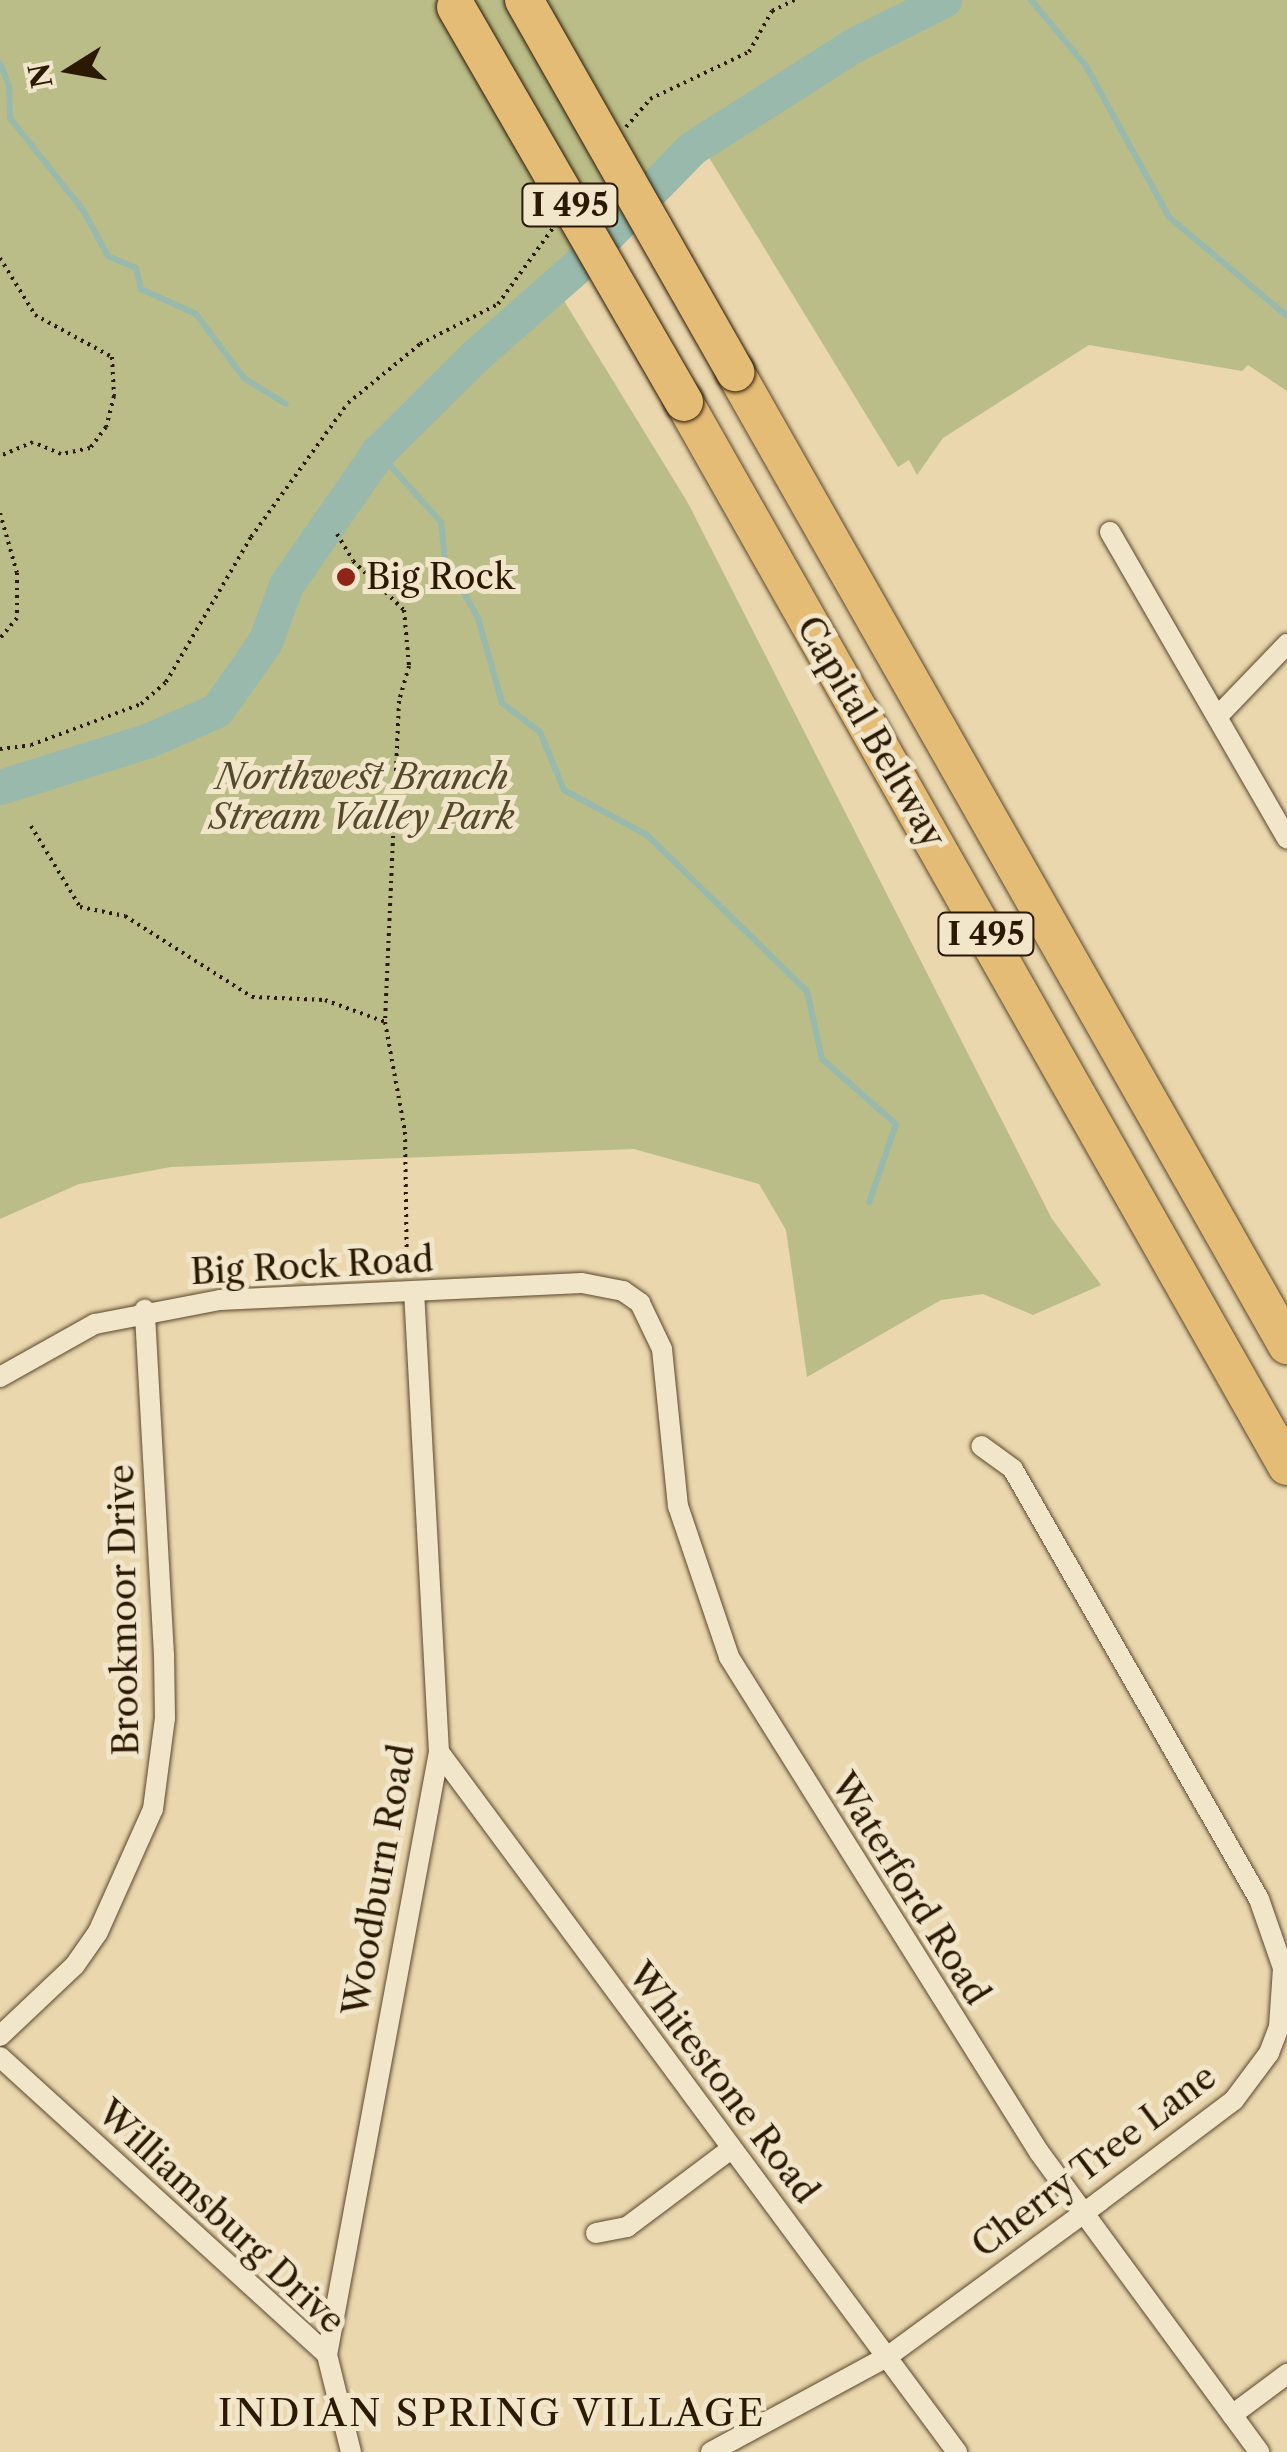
<!DOCTYPE html>
<html>
<head>
<meta charset="utf-8">
<style>
	body { margin:0 }
	#map { position:relative; width:1287px; height:2452px; overflow:hidden; background:#ead7ad; font-family:"Libre Caslon Text",serif }
	div>[style] { position:absolute }
	.green>* { inset:0; background:#babd88 }
	.stream>* { height:6px; margin:-3px; padding:0 3px; transform-origin:3px; border-radius:3px; background:#98b9ac }
	.river>* { height:35px; margin:-17.5px; padding:0 17.5px; transform-origin:17.5px; border-radius:17.5px; background:#98b9ac }
	.path>* { height:4px; margin-top:-2px; transform-origin:0; background:repeating-linear-gradient(90deg,#2b1903 0 2.5px,transparent 0 7.5px) }
	.roads { filter:drop-shadow(0 0 2px #5b482e) drop-shadow(0 0 2px #5b482e) }
	.minor>* { height:20px; margin:-10px; padding:0 10px; transform-origin:10px; border-radius:10px; background:#f1e5ca }
	.motorway>* { height:38px; margin:-19px; padding:0 19px; transform-origin:19px; border-radius:19px; background:#e5bc76 }
	.bridges { filter:drop-shadow(0 0 2px #2b1903) drop-shadow(0 0 2px #2b1903) }
	.motorway-bridge>* { height:38px; margin:-19px; padding:0 19px; transform-origin:19px; border-radius:19px; background:#e5bc76 }
	.dots>* { width:28px; height:28px; translate:-50% -50%; box-sizing:border-box; border:5px solid #f1e5ca; border-radius:50% }
	span { translate:-50% -50%; white-space:nowrap; text-align:center; line-height:1.15; -webkit-text-stroke:10px #f1e5ca; paint-order:stroke }
	.shield-label span { padding:2px 8px; background:#f1e5ca; border:2px solid; border-radius:8px; -webkit-text-stroke-width:0 }
	.shield-label { font-size:32px; color:#2b1903; font-weight:700 }
	.poi-label { font-size:35px; color:#2b1903 }
	.left { translate:0 -50%; text-align:left }
	.street-label { font-size:35px; color:#2b1903 }
	.park-label { font-size:35px; color:#564a2b; font-style:italic }
	.neighbourhood-label { font-size:38px; color:#2b1903; letter-spacing:2.5px }
	.north { position:absolute; left:20px; top:20px; width:100px; height:100px; -webkit-text-stroke:8px #f1e5ca; paint-order:stroke; rotate:259deg; font-size:28px; font-weight:700; line-height:40px; text-align:center; color:#2b1903 }
	.north::after { content:''; display:block; margin:auto; width:35px; height:45px; background:#2b1903; clip-path:polygon(50% 0,100% 100%,50% 72%,0 100%) }
</style>
</head>
<body>
<div id="map">
	<div class="green">
		<i style="clip-path:polygon(0 0,1287px 0,1287px 391px,1248px 365px,1242px 371px,1089px 345px,943px 438px,917px 475px,909px 460px,898px 467px,705px 151px,547px 273px,688px 503px,1052px 1219px,1101px 1285px,1033px 1315px,983px 1294px,941px 1300px,807px 1377px,786px 1230px,759px 1184px,634px 1149px,171px 1167px,79px 1184px,0 1219px)"></i>
	</div>
	<div class="stream">
		<i style="left:1031px;top:0;width:86px;rotate:50.2deg"></i>
		<i style="left:1086px;top:66px;width:172px;rotate:61.2deg"></i>
		<i style="left:1169px;top:217px;width:154px;rotate:40deg"></i>
		<i style="left:0;top:63px;width:26px;rotate:69deg"></i>
		<i style="left:9px;top:87px;width:31px;rotate:88deg"></i>
		<i style="left:10px;top:118px;width:117px;rotate:51.6deg"></i>
		<i style="left:83px;top:210px;width:52px;rotate:61.5deg"></i>
		<i style="left:108px;top:256px;width:30px;rotate:23deg"></i>
		<i style="left:136px;top:268px;width:22px;rotate:77deg"></i>
		<i style="left:141px;top:289px;width:60px;rotate:24.4deg"></i>
		<i style="left:196px;top:314px;width:80px;rotate:53.1deg"></i>
		<i style="left:244px;top:378px;width:49px;rotate:31.8deg"></i>
		<i style="left:378px;top:452px;width:94px;rotate:48deg"></i>
		<i style="left:441px;top:522px;width:37px;rotate:84deg"></i>
		<i style="left:445px;top:559px;width:68px;rotate:60.8deg"></i>
		<i style="left:478px;top:618px;width:88px;rotate:74.2deg"></i>
		<i style="left:502px;top:703px;width:48px;rotate:37.3deg"></i>
		<i style="left:540px;top:732px;width:63px;rotate:67.5deg"></i>
		<i style="left:564px;top:790px;width:94px;rotate:28.5deg"></i>
		<i style="left:647px;top:835px;width:223px;rotate:44.3deg"></i>
		<i style="left:807px;top:991px;width:70px;rotate:77.6deg"></i>
		<i style="left:822px;top:1059px;width:98px;rotate:41.3deg"></i>
		<i style="left:896px;top:1124px;width:83px;rotate:108.9deg"></i>
	</div>
	<div class="river">
		<i style="left:0;top:787px;width:156px;rotate:-17.5deg"></i>
		<i style="left:149px;top:740px;width:74px;rotate:-23.8deg"></i>
		<i style="left:217px;top:710px;width:83px;rotate:-54.8deg"></i>
		<i style="left:265px;top:642px;width:61px;rotate:-69.8deg"></i>
		<i style="left:286px;top:585px;width:162px;rotate:-55.3deg"></i>
		<i style="left:378px;top:452px;width:139px;rotate:-44.7deg"></i>
		<i style="left:477px;top:354px;width:129px;rotate:-41.2deg"></i>
		<i style="left:574px;top:269px;width:169px;rotate:-45.7deg"></i>
		<i style="left:692px;top:148px;width:190px;rotate:-32.5deg"></i>
		<i style="left:852px;top:46px;width:103px;rotate:-26.6deg"></i>
	</div>
	<div class="path">
		<i style="left:626px;top:127px;width:37px;rotate:-49deg"></i>
		<i style="left:650px;top:99px;width:110px;rotate:-25.4deg"></i>
		<i style="left:749px;top:52px;width:47px;rotate:-60.7deg"></i>
		<i style="left:772px;top:11px;width:25px;rotate:-26deg"></i>
		<i style="left:0;top:258px;width:67px;rotate:58.4deg"></i>
		<i style="left:35px;top:315px;width:88px;rotate:28.6deg"></i>
		<i style="left:112px;top:357px;width:39px;rotate:87deg"></i>
		<i style="left:114px;top:396px;width:32px;rotate:104deg"></i>
		<i style="left:106px;top:427px;width:26px;rotate:127deg"></i>
		<i style="left:90px;top:448px;width:30px;rotate:168deg"></i>
		<i style="left:61px;top:454px;width:30px;rotate:-157deg"></i>
		<i style="left:33px;top:442px;width:36px;rotate:157deg"></i>
		<i style="left:0;top:513px;width:62px;rotate:74.2deg"></i>
		<i style="left:17px;top:573px;width:45px;rotate:90deg"></i>
		<i style="left:17px;top:618px;width:26px;rotate:130deg"></i>
		<i style="left:337px;top:534px;width:31px;rotate:59deg"></i>
		<i style="left:353px;top:561px;width:71px;rotate:43.9deg"></i>
		<i style="left:404px;top:610px;width:56px;rotate:84.9deg"></i>
		<i style="left:409px;top:666px;width:36px;rotate:106deg"></i>
		<i style="left:399px;top:701px;width:321px;rotate:92.5deg"></i>
		<i style="left:0;top:749px;width:31px;rotate:-7deg"></i>
		<i style="left:31px;top:745px;width:117px;rotate:-20.4deg"></i>
		<i style="left:141px;top:704px;width:33px;rotate:-41deg"></i>
		<i style="left:166px;top:682px;width:168px;rotate:-59.6deg"></i>
		<i style="left:251px;top:537px;width:165px;rotate:-54.1deg"></i>
		<i style="left:348px;top:403px;width:93px;rotate:-39.3deg"></i>
		<i style="left:420px;top:344px;width:88px;rotate:-27.1deg"></i>
		<i style="left:498px;top:304px;width:94px;rotate:-54.1deg"></i>
		<i style="left:31px;top:826px;width:95px;rotate:58.8deg"></i>
		<i style="left:80px;top:907px;width:46px;rotate:11.3deg"></i>
		<i style="left:125px;top:916px;width:151px;rotate:32.5deg"></i>
		<i style="left:252px;top:997px;width:73px;rotate:2.4deg"></i>
		<i style="left:325px;top:1000px;width:64px;rotate:20.1deg"></i>
		<i style="left:385px;top:1022px;width:112px;rotate:79.7deg"></i>
		<i style="left:405px;top:1132px;width:138px;rotate:89.2deg"></i>
	</div>
	<div class="roads">
		<div class="minor">
			<i style="left:1110px;top:532px;width:354px;rotate:60deg"></i>
			<i style="left:1218px;top:716px;width:100px;rotate:-46.2deg"></i>
			<i style="left:0;top:1377px;width:109px;rotate:-29.2deg"></i>
			<i style="left:95px;top:1324px;width:127px;rotate:-10.9deg"></i>
			<i style="left:220px;top:1300px;width:362px;rotate:-2.7deg"></i>
			<i style="left:582px;top:1283px;width:42px;rotate:11deg"></i>
			<i style="left:623px;top:1291px;width:21px;rotate:35deg"></i>
			<i style="left:640px;top:1303px;width:51px;rotate:64.4deg"></i>
			<i style="left:662px;top:1349px;width:158px;rotate:84.2deg"></i>
			<i style="left:678px;top:1506px;width:159px;rotate:71.3deg"></i>
			<i style="left:729px;top:1657px;width:584px;rotate:57.94deg"></i>
			<i style="left:1039px;top:2152px;width:372px;rotate:53.7deg"></i>
			<i style="left:439px;top:1752px;width:871px;rotate:53.5deg"></i>
			<i style="left:0;top:2036px;width:103px;rotate:-43.4deg"></i>
			<i style="left:75px;top:1965px;width:40px;rotate:-55.1deg"></i>
			<i style="left:98px;top:1932px;width:135px;rotate:-65.9deg"></i>
			<i style="left:153px;top:1809px;width:92px;rotate:-82.5deg"></i>
			<i style="left:165px;top:1718px;width:63px;rotate:-90.9deg"></i>
			<i style="left:164px;top:1655px;width:346px;rotate:-93.2deg"></i>
			<i style="left:0;top:2057px;width:442px;rotate:42.3deg"></i>
			<i style="left:327px;top:2355px;width:100px;rotate:76.1deg"></i>
			<i style="left:596px;top:2233px;width:32px;rotate:-11deg"></i>
			<i style="left:627px;top:2227px;width:130px;rotate:-36.9deg"></i>
			<i style="left:327px;top:2355px;width:613px;rotate:-79.48deg"></i>
			<i style="left:439px;top:1752px;width:461px;rotate:-93.1deg"></i>
			<i style="left:1232px;top:2415px;width:69px;rotate:-36.7deg"></i>
			<i style="left:711px;top:2452px;width:200px;rotate:-28.4deg"></i>
			<i style="left:887px;top:2357px;width:264px;rotate:-36.2deg"></i>
			<i style="left:1100px;top:2201px;width:168px;rotate:-37deg"></i>
			<i style="left:1234px;top:2100px;width:59px;rotate:-53.3deg"></i>
			<i style="left:1269px;top:2053px;width:28px;rotate:-69deg"></i>
			<i style="left:1279px;top:2027px;width:59px;rotate:-86.1deg"></i>
			<i style="left:1283px;top:1968px;width:73px;rotate:-109.2deg"></i>
			<i style="left:1259px;top:1899px;width:495px;rotate:-119.8deg"></i>
			<i style="left:1013px;top:1469px;width:39px;rotate:-144deg"></i>
		</div>
		<div class="motorway">
			<i style="left:735px;top:372px;width:1119px;rotate:60.43deg"></i>
			<i style="left:684px;top:402px;width:1223px;rotate:60.46deg"></i>
		</div>
	</div>
	<div class="bridges">
		<div class="motorway-bridge">
			<i style="left:524px;top:0;width:428px;rotate:60.4deg"></i>
			<i style="left:456px;top:7px;width:456px;rotate:60deg"></i>
		</div>
	</div>
	<div class="dots">
		<i style="left:346px;top:577px;background:#8f2418"></i>
	</div>
	<div class="shield-label">
		<span style="left:570px;top:205px">I 495</span>
		<span style="left:986px;top:934px">I 495</span>
	</div>
	<div class="poi-label">
		<span class="left" style="left:366px;top:577px">Big Rock</span>
	</div>
	<div class="street-label">
		<span style="left:871px;top:732px;rotate:60deg">Capital Beltway</span>
		<span style="left:312px;top:1266px;rotate:-3deg">Big Rock Road</span>
		<span style="left:124px;top:1610px;rotate:-91deg">Brookmoor Drive</span>
		<span style="left:379px;top:1880px;rotate:-80deg">Woodburn Road</span>
		<span style="left:910px;top:1889px;rotate:58deg">Waterford Road</span>
		<span style="left:723px;top:2083px;rotate:53deg">Whitestone Road</span>
		<span style="left:1094px;top:2161px;rotate:-37deg">Cherry Tree Lane</span>
		<span style="left:221px;top:2217px;rotate:43deg">Williamsburg Drive</span>
	</div>
	<div class="park-label">
		<span style="left:362px;top:797px">Northwest Branch<br>Stream Valley Park</span>
	</div>
	<div class="neighbourhood-label">
		<span style="left:492px;top:2413px">INDIAN SPRING VILLAGE</span>
	</div>
	<div class="north">N</div>
</div>
</body>
</html>
